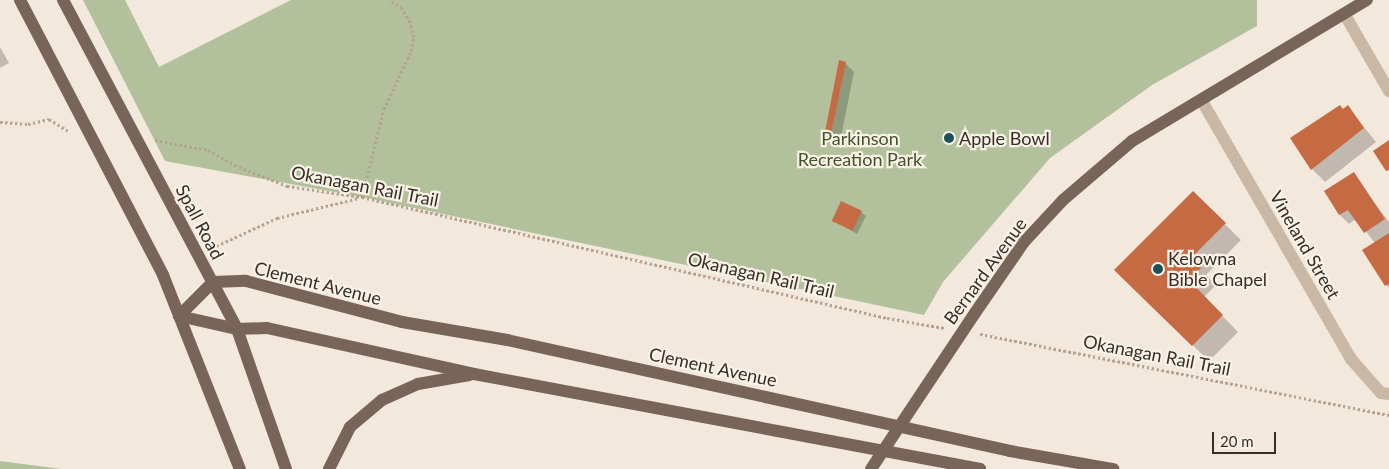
<!DOCTYPE html>
<html>
<head>
<meta charset="utf-8">
<style>
	body { margin:0 }
	#map { position:relative; width:1389px; height:469px; overflow:hidden; background:#f2e8db; font-family:Lato,sans-serif }
	div>[style] { position:absolute }
	.green>* { inset:0; background:#b2c19b }
	.shadow>* { inset:0; background:#0003 }
	.building>* { inset:0; background:#c66a44; transform-origin:0 0 }
	.path>* { height:3px; margin-top:-1.5px; transform-origin:0; background:repeating-linear-gradient(90deg,#b6a291 0 2.5px,transparent 0 5px) }
	.minor>* { height:12px; margin:-6px; padding:0 6px; transform-origin:6px; border-radius:6px; background:#cab8a6 }
	.major>* { height:12px; margin:-6px; padding:0 6px; transform-origin:6px; border-radius:6px; background:#786458 }
	.major-bridge>* { height:12px; margin:-6px; padding:0 6px; transform-origin:6px; border-radius:6px; background:#786458 }
	.dots>* { width:14px; height:14px; translate:-50% -50%; box-sizing:border-box; border:2px solid #f9f2e7; border-radius:50% }
	span { translate:-50% -50%; white-space:nowrap; text-align:center; line-height:1.15; -webkit-text-stroke:4.5px #f9f2e7; paint-order:stroke }
	.poi-label { font-size:18px; color:#362d27 }
	.left { translate:0 -50%; text-align:left }
	.park-label { font-size:18px; color:#43542b }
	.street-label { font-size:18px; color:#362d27 }
	.scale { position:absolute; left:1212px; top:432px; width:64px; height:22px; box-sizing:border-box; border:2px solid #362d27; border-top:0; padding-left:6px; font-size:15px; line-height:18px; white-space:nowrap; color:#362d27; -webkit-text-stroke:4px #f9f2e7; paint-order:stroke }
</style>
</head>
<body>
<div id="map">
	<div class="green">
		<i style="clip-path:polygon(83px 0,125px 0,159px 67px,291px 0,1257px 0,1257px 26px,1152px 85px,1050px 158px,943px 282px,924px 315px,362px 197px,165px 161px)"></i>
		<i style="clip-path:polygon(0 461px,61px 469px,0 469px)"></i>
	</div>
	<div class="shadow">
		<i style="clip-path:polygon(0 47px,9px 63px,0 68px)"></i>
		<i style="clip-path:polygon(845px 63px,854px 72px,839px 147px,825px 137px)"></i>
		<i style="clip-path:polygon(1348px 107px,1376px 142px,1325px 182px,1312px 169px)"></i>
		<i style="clip-path:polygon(1353px 174px,1389px 222px,1389px 288px,1364px 250px,1375px 243px,1356px 219px,1349px 224px,1340px 215px,1325px 192px)"></i>
		<i style="clip-path:polygon(1193px 193px,1241px 240px,1206px 275px,1216px 285px,1204px 297px,1238px 332px,1209px 361px,1132px 286px)"></i>
		<i style="clip-path:polygon(861px 212px,866px 216px,857px 234px,833px 220px)"></i>
	</div>
	<div class="building">
		<i style="clip-path:polygon(839px 60px,846px 62px,830px 138px,824px 137px)"></i>
		<i style="clip-path:polygon(1340px 105px,1343px 109px,1348px 105px,1364px 128px,1311px 170px,1290px 138px)"></i>
		<i style="clip-path:polygon(1389px 140px,1389px 170px,1386px 171px,1373px 151px)"></i>
		<i style="clip-path:polygon(1354px 172px,1385px 219px,1364px 233px,1348px 210px,1339px 215px,1324px 191px)"></i>
		<i style="clip-path:polygon(1193px 191px,1226px 223px,1191px 258px,1201px 268px,1189px 280px,1223px 315px,1192px 346px,1114px 270px)"></i>
		<i style="left:841px;top:201px;width:23px;height:22px;rotate:25deg"></i>
		<i style="clip-path:polygon(1389px 233px,1389px 284px,1385px 286px,1362px 250px)"></i>
	</div>
	<div class="path">
		<i style="left:0;top:122px;width:28px;rotate:4deg"></i>
		<i style="left:28px;top:124px;width:22px;rotate:-13deg"></i>
		<i style="left:49px;top:119px;width:22px;rotate:32deg"></i>
		<i style="left:155px;top:140px;width:54px;rotate:10.7deg"></i>
		<i style="left:208px;top:150px;width:35px;rotate:29deg"></i>
		<i style="left:239px;top:167px;width:52px;rotate:21.6deg"></i>
		<i style="left:287px;top:186px;width:76px;rotate:8.3deg"></i>
		<i style="left:362px;top:197px;width:539px;rotate:12.98deg"></i>
		<i style="left:887px;top:318px;width:58px;rotate:10deg"></i>
		<i style="left:362px;top:197px;width:91px;rotate:-76deg"></i>
		<i style="left:384px;top:109px;width:64px;rotate:-65deg"></i>
		<i style="left:411px;top:51px;width:14px;rotate:-78deg"></i>
		<i style="left:414px;top:37px;width:16px;rotate:-105deg"></i>
		<i style="left:410px;top:22px;width:16px;rotate:-120deg"></i>
		<i style="left:402px;top:8px;width:15px;rotate:-148deg"></i>
		<i style="left:212px;top:248px;width:72px;rotate:-24.8deg"></i>
		<i style="left:277px;top:218px;width:84px;rotate:-13.7deg"></i>
		<i style="left:980px;top:334px;width:417px;rotate:11.2deg"></i>
	</div>
	<div class="minor">
		<i style="left:1345px;top:15px;width:88px;rotate:59.9deg"></i>
		<i style="left:1202px;top:101px;width:298px;rotate:60deg"></i>
		<i style="left:1351px;top:359px;width:45px;rotate:48.6deg"></i>
		<i style="left:1381px;top:393px;width:8px;rotate:7deg"></i>
	</div>
	<div class="major">
		<i style="left:20px;top:0;width:310px;rotate:62.5deg"></i>
		<i style="left:163px;top:275px;width:209px;rotate:68.4deg"></i>
		<i style="left:63px;top:0;width:372px;rotate:62.1deg"></i>
		<i style="left:237px;top:329px;width:148px;rotate:70.7deg"></i>
		<i style="left:975px;top:313px;width:86px;rotate:-55.4deg"></i>
		<i style="left:1024px;top:242px;width:57px;rotate:-47.1deg"></i>
		<i style="left:1063px;top:200px;width:91px;rotate:-40.5deg"></i>
		<i style="left:1132px;top:141px;width:274px;rotate:-31deg"></i>
		<i style="left:179px;top:316px;width:48px;rotate:-45deg"></i>
		<i style="left:213px;top:282px;width:33px;rotate:-2deg"></i>
		<i style="left:246px;top:281px;width:161px;rotate:14.7deg"></i>
		<i style="left:402px;top:322px;width:107px;rotate:9.7deg"></i>
		<i style="left:507px;top:340px;width:515px;rotate:12.44deg"></i>
		<i style="left:1010px;top:451px;width:105px;rotate:9.9deg"></i>
		<i style="left:179px;top:316px;width:59px;rotate:12.6deg"></i>
		<i style="left:237px;top:329px;width:30px;rotate:-2deg"></i>
		<i style="left:267px;top:328px;width:212px;rotate:12.5deg"></i>
		<i style="left:474px;top:374px;width:515px;rotate:10.63deg"></i>
		<i style="left:329px;top:469px;width:47px;rotate:-63.4deg"></i>
		<i style="left:350px;top:427px;width:42px;rotate:-40.2deg"></i>
		<i style="left:382px;top:400px;width:39px;rotate:-24deg"></i>
		<i style="left:418px;top:384px;width:52px;rotate:-10deg"></i>
	</div>
	<div class="major-bridge">
		<i style="left:871px;top:469px;width:187px;rotate:-56.3deg"></i>
	</div>
	<div class="dots">
		<i style="left:949px;top:138px;background:#1d5157"></i>
		<i style="left:1158px;top:269px;background:#1d5157"></i>
	</div>
	<div class="poi-label">
		<span class="left" style="left:959px;top:138px">Apple Bowl</span>
		<span class="left" style="left:1168px;top:269px">Kelowna<br>Bible Chapel</span>
	</div>
	<div class="park-label">
		<span style="left:860px;top:149px">Parkinson<br>Recreation Park</span>
	</div>
	<div class="street-label">
		<span style="left:365px;top:186px;rotate:11deg">Okanagan Rail Trail</span>
		<span style="left:200px;top:222px;rotate:62deg">Spall Road</span>
		<span style="left:1305px;top:245px;rotate:60deg">Vineland Street</span>
		<span style="left:985px;top:271px;rotate:-54deg">Bernard Avenue</span>
		<span style="left:761px;top:275px;rotate:13deg">Okanagan Rail Trail</span>
		<span style="left:318px;top:283px;rotate:14deg">Clement Avenue</span>
		<span style="left:1157px;top:355px;rotate:11deg">Okanagan Rail Trail</span>
		<span style="left:713px;top:367px;rotate:12deg">Clement Avenue</span>
	</div>
	<div class="scale">20 m</div>
</div>
</body>
</html>
